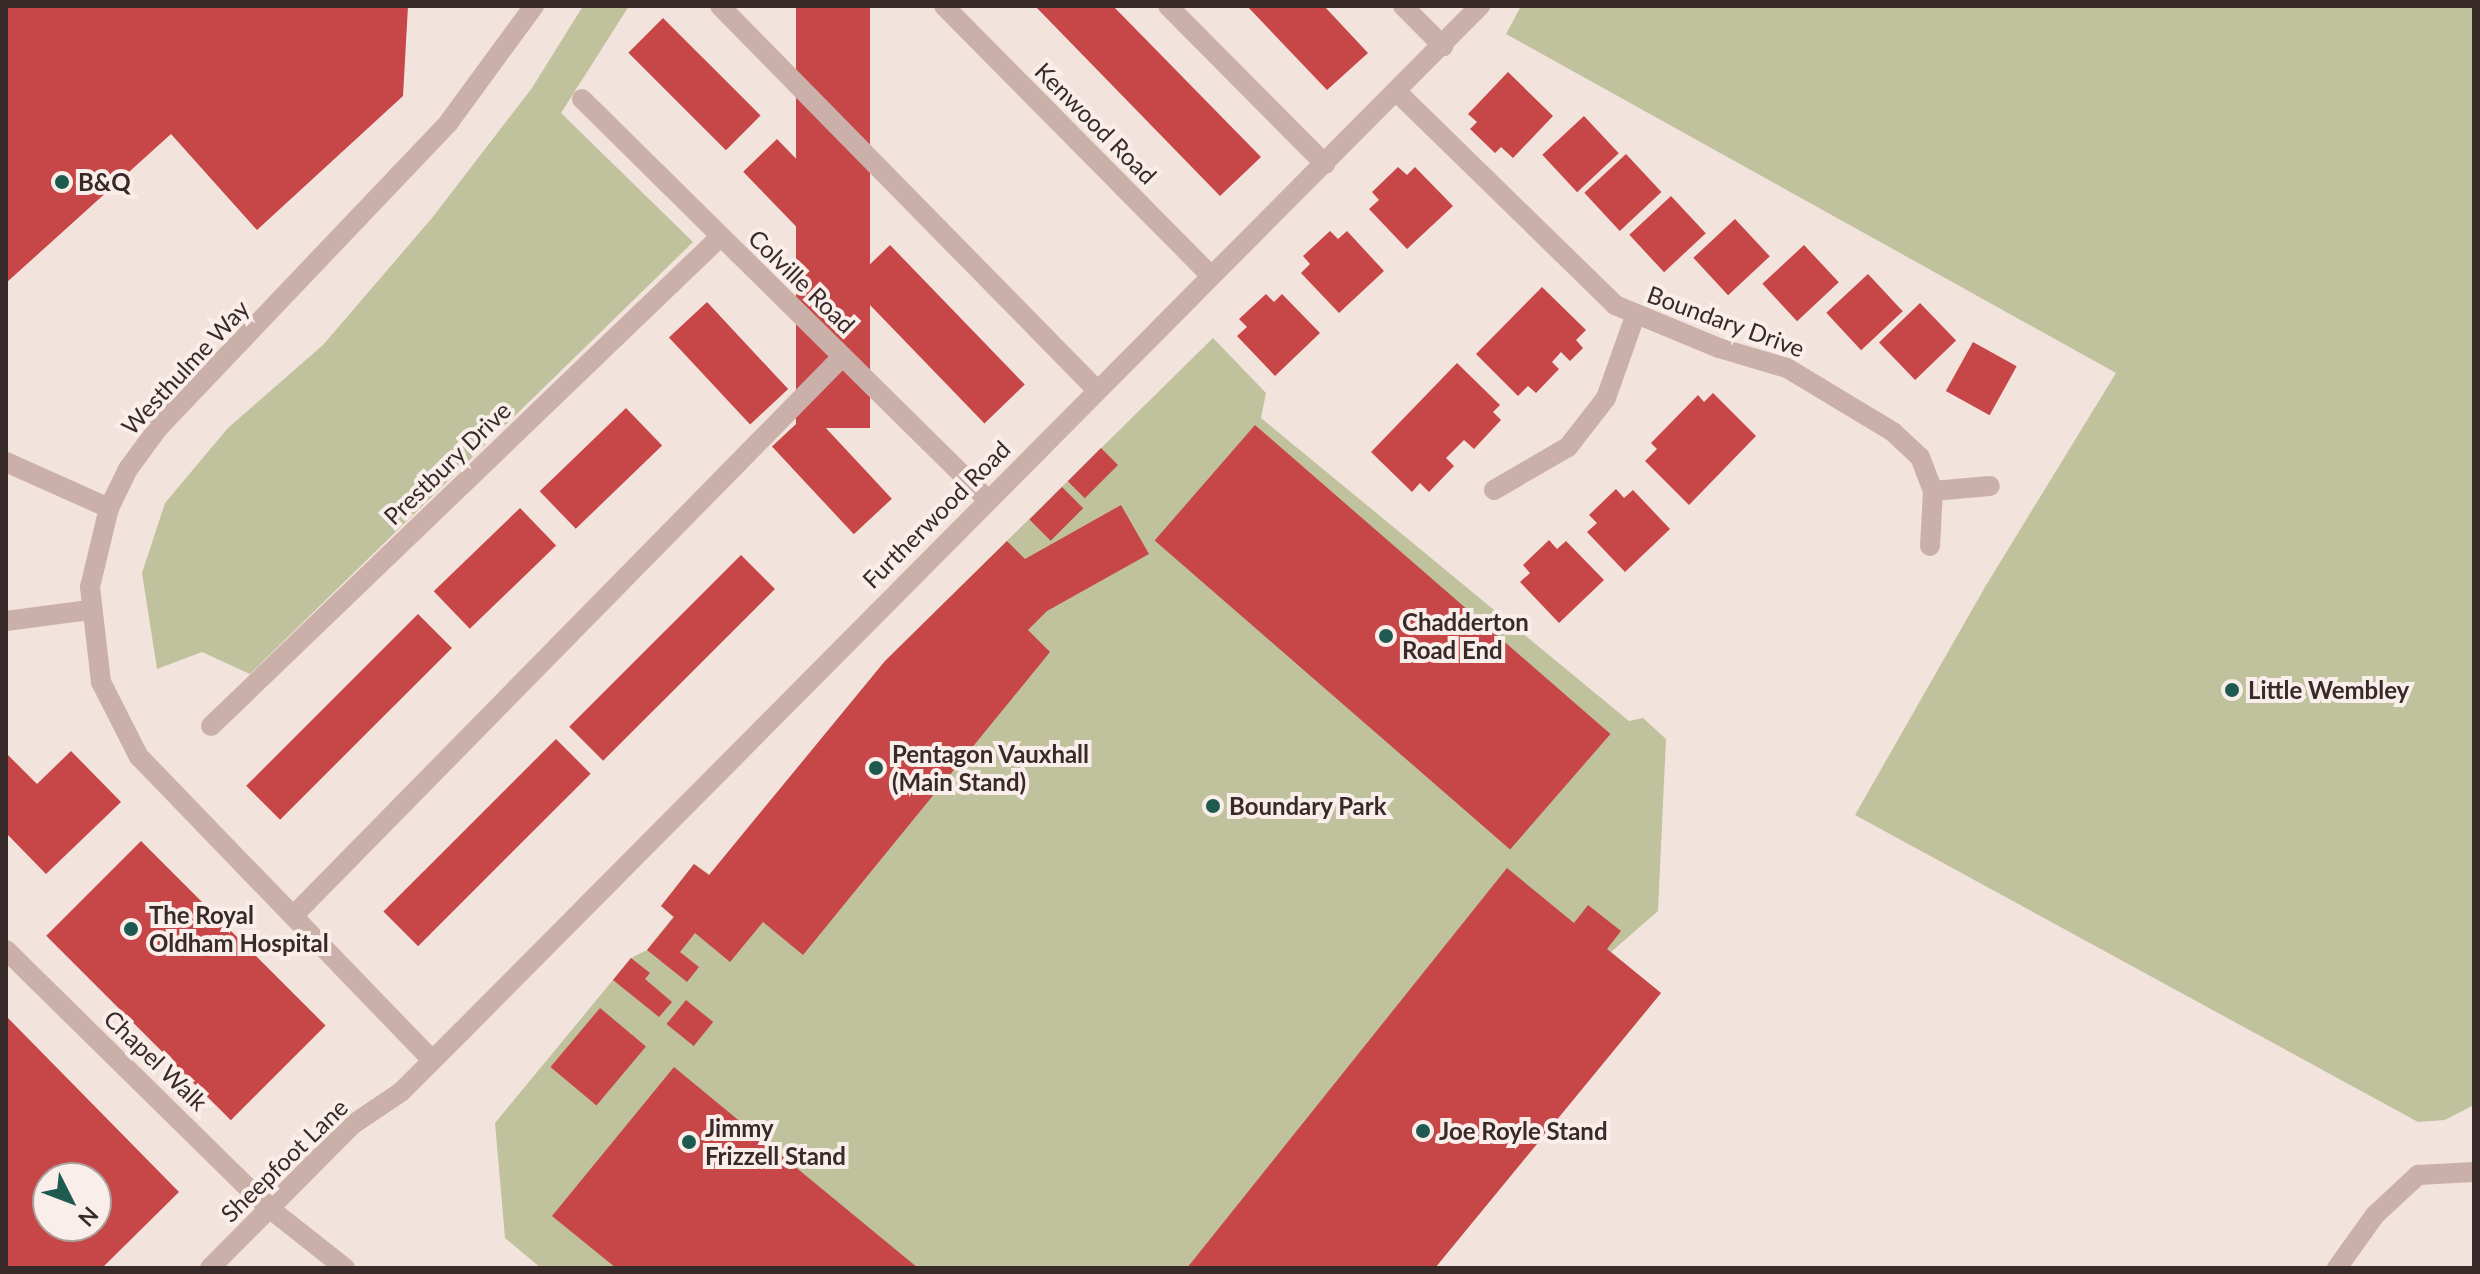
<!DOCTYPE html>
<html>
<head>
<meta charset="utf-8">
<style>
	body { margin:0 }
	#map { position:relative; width:2480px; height:1274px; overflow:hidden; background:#f3e3dd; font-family:Lato,sans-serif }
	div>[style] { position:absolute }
	.green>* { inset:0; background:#bfc29d }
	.building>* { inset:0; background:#c74748; transform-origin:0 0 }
	.minor>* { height:20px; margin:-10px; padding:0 10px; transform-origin:10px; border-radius:10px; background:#cbb0a9 }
	.dots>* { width:22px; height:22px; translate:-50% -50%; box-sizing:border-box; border:4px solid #faeeea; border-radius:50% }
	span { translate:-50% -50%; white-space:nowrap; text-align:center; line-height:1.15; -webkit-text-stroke:8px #faeeea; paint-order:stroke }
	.street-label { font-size:24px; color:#382a29 }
	.poi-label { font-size:24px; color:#382a29; font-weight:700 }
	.left { translate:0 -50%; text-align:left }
	.frame { position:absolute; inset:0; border:8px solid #382a29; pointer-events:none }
	.north { position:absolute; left:32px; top:1162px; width:80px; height:80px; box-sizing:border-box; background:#faeeea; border:2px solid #aca09d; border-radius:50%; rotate:132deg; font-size:22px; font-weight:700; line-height:32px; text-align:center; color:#382a29 }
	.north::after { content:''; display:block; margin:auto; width:28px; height:36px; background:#1e5a4f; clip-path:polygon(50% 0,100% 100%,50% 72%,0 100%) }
</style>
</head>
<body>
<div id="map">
	<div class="green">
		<i style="clip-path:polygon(583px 6px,629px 6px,561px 113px,693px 242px,250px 674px,202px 652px,157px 669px,142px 573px,165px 503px,228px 428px,323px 345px,432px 218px,532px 88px)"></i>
		<i style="clip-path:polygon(1521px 6px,2474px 6px,2474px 1105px,2445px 1120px,2418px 1122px,1855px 815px,1985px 587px,2116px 373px,1506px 34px)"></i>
		<i style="clip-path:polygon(1213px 338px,1266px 393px,1261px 418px,1629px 721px,1643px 718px,1666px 739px,1658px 911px,1611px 952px,1661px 993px,1435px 1268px,541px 1268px,505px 1238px,495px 1123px,631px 958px,647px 950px,673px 917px,661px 906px,694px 864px,710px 875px,885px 661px)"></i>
	</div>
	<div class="building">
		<i style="clip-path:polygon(6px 6px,408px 6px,403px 96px,257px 230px,171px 134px,6px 283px)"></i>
		<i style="left:796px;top:6px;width:74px;height:422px"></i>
		<i style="clip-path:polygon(1035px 6px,1113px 6px,1261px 157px,1220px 196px)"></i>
		<i style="clip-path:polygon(1247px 6px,1324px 6px,1368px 53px,1327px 90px)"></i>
		<i style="left:663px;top:18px;width:138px;height:49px;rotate:45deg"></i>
		<i style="clip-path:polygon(1508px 72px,1553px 116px,1513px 158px,1501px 147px,1495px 153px,1470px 129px,1477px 122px,1468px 114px)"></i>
		<i style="left:1584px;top:116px;width:51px;height:57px;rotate:47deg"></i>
		<i style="left:777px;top:139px;width:134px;height:47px;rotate:46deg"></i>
		<i style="left:1626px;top:154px;width:52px;height:57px;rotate:47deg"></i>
		<i style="clip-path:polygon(1398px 167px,1407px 175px,1415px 167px,1453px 206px,1407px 249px,1369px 209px,1379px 200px,1372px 192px)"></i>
		<i style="left:1671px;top:196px;width:51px;height:57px;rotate:47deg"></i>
		<i style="left:1735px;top:219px;width:51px;height:57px;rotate:47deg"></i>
		<i style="clip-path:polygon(1330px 231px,1338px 239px,1347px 231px,1384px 271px,1339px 313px,1301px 273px,1310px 264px,1303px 256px)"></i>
		<i style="left:890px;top:245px;width:194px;height:56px;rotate:46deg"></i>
		<i style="left:1804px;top:245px;width:51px;height:57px;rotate:47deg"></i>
		<i style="left:1868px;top:274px;width:51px;height:57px;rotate:47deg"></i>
		<i style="clip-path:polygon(1542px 287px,1586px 330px,1576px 340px,1583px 348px,1570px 361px,1561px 352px,1552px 362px,1559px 369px,1536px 393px,1528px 386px,1518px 396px,1476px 354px)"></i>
		<i style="clip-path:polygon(1266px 294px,1274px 302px,1282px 294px,1320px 333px,1275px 376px,1237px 336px,1247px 327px,1239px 319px)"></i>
		<i style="left:707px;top:302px;width:119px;height:52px;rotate:47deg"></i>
		<i style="left:1920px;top:303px;width:52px;height:57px;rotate:46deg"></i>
		<i style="left:1973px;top:342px;width:50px;height:56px;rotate:29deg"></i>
		<i style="clip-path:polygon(1457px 363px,1500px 405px,1493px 412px,1501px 420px,1474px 449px,1464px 440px,1446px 458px,1454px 466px,1429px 492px,1420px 483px,1412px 492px,1371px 452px)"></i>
		<i style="clip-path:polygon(1713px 393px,1756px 436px,1689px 505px,1645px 461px,1657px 449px,1651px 443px,1698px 395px,1704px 402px)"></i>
		<i style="left:626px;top:408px;width:52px;height:120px;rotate:46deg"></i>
		<i style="left:810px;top:411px;width:120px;height:52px;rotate:47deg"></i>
		<i style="left:1255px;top:425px;width:471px;height:153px;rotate:41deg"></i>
		<i style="left:1101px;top:448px;width:24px;height:47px;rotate:45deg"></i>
		<i style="left:1062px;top:487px;width:30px;height:46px;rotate:45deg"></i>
		<i style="clip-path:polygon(1616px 489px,1624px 498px,1633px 490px,1670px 529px,1625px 572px,1587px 532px,1597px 523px,1589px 515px)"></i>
		<i style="clip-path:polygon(1121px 505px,1149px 554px,1047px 611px,1028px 630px,1050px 652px,803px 955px,763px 922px,730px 962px,695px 933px,680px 952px,699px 967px,687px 982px,647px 950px,674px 917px,661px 906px,694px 864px,709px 875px,885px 661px,1007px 541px,1025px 559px)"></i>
		<i style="left:520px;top:508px;width:52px;height:120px;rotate:46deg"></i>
		<i style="clip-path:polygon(1549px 540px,1557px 549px,1566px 541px,1604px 580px,1559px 623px,1520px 582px,1530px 573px,1523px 565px)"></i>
		<i style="left:741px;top:555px;width:48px;height:243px;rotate:45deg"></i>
		<i style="left:418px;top:614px;width:48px;height:243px;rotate:45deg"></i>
		<i style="left:556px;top:739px;width:49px;height:244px;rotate:45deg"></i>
		<i style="clip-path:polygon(71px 751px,121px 802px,46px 874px,6px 833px,6px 753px,37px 784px)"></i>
		<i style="left:141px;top:841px;width:261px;height:134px;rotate:45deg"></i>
		<i style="clip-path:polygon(1507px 868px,1574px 923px,1588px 905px,1621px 931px,1607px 949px,1661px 993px,1435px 1268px,1187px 1268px)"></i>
		<i style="clip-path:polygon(631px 958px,650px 973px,645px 979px,672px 1002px,659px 1017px,613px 980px)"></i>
		<i style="left:686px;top:1000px;width:35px;height:31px;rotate:39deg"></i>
		<i style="left:600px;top:1008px;width:60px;height:77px;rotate:40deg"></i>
		<i style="clip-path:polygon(evenodd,6px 1016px,179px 1192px,102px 1268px,6px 1268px,6px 1016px,48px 1178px,96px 1178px,96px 1226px,48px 1226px,48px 1178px)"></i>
		<i style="clip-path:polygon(674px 1067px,918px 1268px,616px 1268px,552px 1216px)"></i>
	</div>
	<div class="minor">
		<i style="left:720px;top:6px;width:538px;rotate:45.53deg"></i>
		<i style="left:944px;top:6px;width:380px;rotate:45.3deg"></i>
		<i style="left:1168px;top:6px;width:223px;rotate:45.2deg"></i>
		<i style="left:1403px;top:6px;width:57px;rotate:45deg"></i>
		<i style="left:1397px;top:92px;width:305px;rotate:44.3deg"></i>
		<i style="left:1615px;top:305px;width:113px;rotate:22.5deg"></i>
		<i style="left:1719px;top:348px;width:71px;rotate:16.4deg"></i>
		<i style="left:1787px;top:368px;width:124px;rotate:31.1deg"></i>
		<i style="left:1893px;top:432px;width:37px;rotate:43deg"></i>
		<i style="left:1920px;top:457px;width:36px;rotate:69deg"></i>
		<i style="left:1933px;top:491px;width:55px;rotate:93.1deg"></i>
		<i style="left:582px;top:99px;width:569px;rotate:44.64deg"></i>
		<i style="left:6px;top:462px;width:113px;rotate:24.1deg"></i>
		<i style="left:1494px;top:490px;width:86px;rotate:-30.2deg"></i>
		<i style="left:1568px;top:447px;width:62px;rotate:-52.2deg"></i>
		<i style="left:1606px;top:398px;width:87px;rotate:-70.5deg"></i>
		<i style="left:1933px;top:491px;width:57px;rotate:-5deg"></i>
		<i style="left:6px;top:621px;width:84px;rotate:-7.5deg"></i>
		<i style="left:211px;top:726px;width:706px;rotate:-43.85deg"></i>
		<i style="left:294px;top:915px;width:782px;rotate:-45.52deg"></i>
		<i style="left:6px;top:950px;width:368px;rotate:44.5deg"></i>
		<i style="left:269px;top:1208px;width:97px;rotate:38.3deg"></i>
		<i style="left:431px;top:1059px;width:420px;rotate:-134deg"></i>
		<i style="left:139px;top:757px;width:84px;rotate:-116.9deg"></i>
		<i style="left:101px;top:682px;width:96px;rotate:-96.6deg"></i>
		<i style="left:90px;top:587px;width:81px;rotate:-76.5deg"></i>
		<i style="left:109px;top:508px;width:43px;rotate:-64deg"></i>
		<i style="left:128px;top:469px;width:52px;rotate:-53.6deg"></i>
		<i style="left:159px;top:427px;width:421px;rotate:-46.4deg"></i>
		<i style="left:449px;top:122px;width:144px;rotate:-53.8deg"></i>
		<i style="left:210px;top:1268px;width:202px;rotate:-45.2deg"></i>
		<i style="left:352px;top:1125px;width:59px;rotate:-34deg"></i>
		<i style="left:401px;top:1092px;width:86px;rotate:-45deg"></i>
		<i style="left:462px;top:1031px;width:1445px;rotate:-45.2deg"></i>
		<i style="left:2337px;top:1268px;width:65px;rotate:-54.4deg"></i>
		<i style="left:2375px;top:1215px;width:59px;rotate:-42.9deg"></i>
		<i style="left:2418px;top:1175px;width:56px;rotate:-3.1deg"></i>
	</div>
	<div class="dots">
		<i style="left:62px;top:182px;background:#1e5a4f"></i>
		<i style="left:1386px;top:636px;background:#1e5a4f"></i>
		<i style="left:2232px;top:690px;background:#1e5a4f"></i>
		<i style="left:876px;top:768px;background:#1e5a4f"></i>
		<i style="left:1213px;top:806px;background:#1e5a4f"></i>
		<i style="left:131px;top:929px;background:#1e5a4f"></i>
		<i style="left:1423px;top:1131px;background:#1e5a4f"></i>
		<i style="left:689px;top:1142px;background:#1e5a4f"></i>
	</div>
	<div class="street-label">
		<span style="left:1096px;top:123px;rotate:45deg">Kenwood Road</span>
		<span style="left:802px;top:281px;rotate:44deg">Colville Road</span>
		<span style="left:1726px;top:321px;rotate:20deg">Boundary Drive</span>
		<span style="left:185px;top:367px;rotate:-47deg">Westhulme Way</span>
		<span style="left:447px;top:463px;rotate:-44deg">Prestbury Drive</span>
		<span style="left:936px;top:514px;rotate:-45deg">Furtherwood Road</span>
		<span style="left:156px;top:1060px;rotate:44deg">Chapel Walk</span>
		<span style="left:284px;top:1160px;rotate:-44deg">Sheepfoot Lane</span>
	</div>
	<div class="poi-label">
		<span class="left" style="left:78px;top:182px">B&amp;Q</span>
		<span class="left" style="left:1402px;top:636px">Chadderton<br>Road End</span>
		<span class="left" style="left:2248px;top:690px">Little Wembley</span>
		<span class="left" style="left:892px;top:768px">Pentagon Vauxhall<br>(Main Stand)</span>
		<span class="left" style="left:1229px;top:806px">Boundary Park</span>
		<span class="left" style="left:149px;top:929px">The Royal<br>Oldham Hospital</span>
		<span class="left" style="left:705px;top:1142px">Jimmy<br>Frizzell Stand</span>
		<span class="left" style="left:1439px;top:1131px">Joe Royle Stand</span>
	</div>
	<div class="frame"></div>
	<div class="north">N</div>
</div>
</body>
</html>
